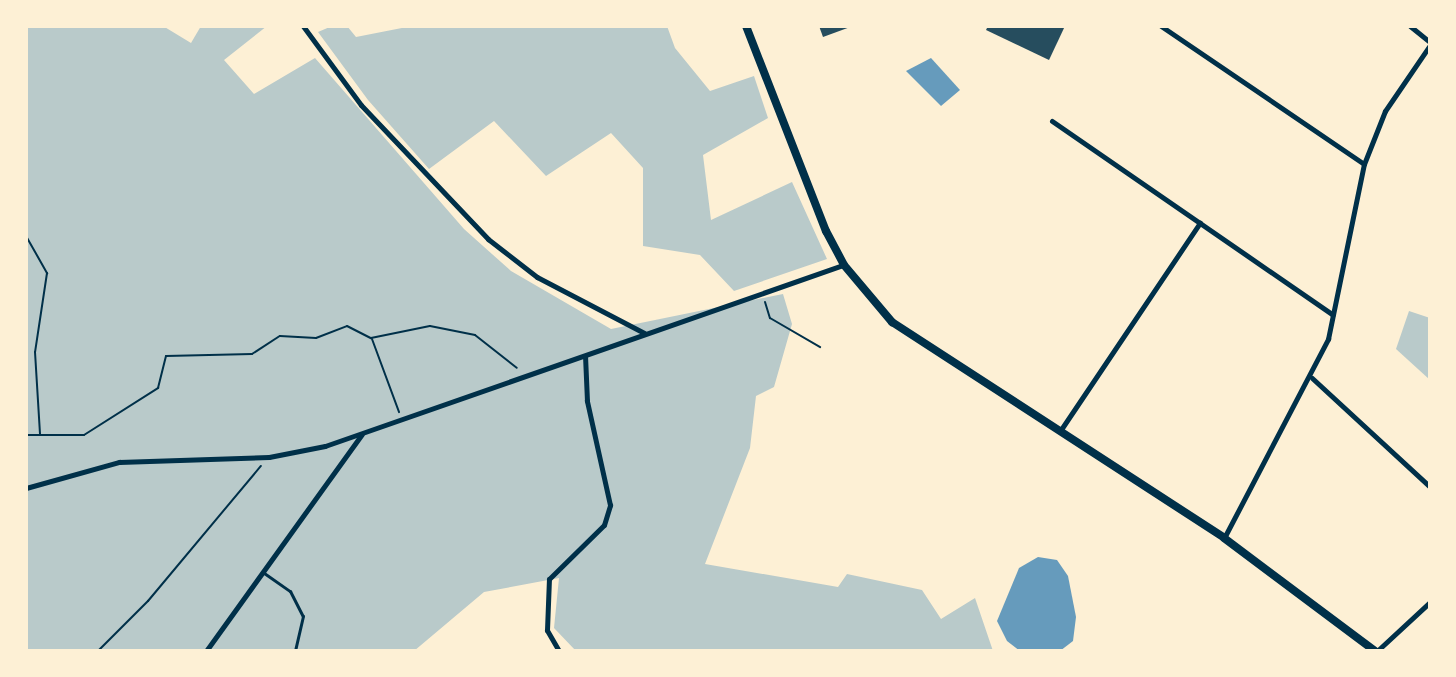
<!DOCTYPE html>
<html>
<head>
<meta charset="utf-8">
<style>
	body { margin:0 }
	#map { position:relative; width:1456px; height:677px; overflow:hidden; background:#fdf0d5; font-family:Commissioner,sans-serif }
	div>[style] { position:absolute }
	.green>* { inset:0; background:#b9caca }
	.water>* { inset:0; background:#669bbc }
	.building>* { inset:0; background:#264d5e }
	.path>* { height:2px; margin:-1px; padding:0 1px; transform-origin:1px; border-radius:1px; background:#003049 }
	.service>* { height:3px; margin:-1.5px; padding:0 1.5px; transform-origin:1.5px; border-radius:1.5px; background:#003049 }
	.minor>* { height:5px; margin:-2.5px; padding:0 2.5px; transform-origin:2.5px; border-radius:2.5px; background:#003049 }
	.secondary>* { height:8px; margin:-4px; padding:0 4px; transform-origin:4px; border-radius:4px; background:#003049 }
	span { translate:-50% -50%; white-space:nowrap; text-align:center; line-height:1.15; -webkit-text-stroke:7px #fdf0d5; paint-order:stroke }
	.frame { position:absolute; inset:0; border:28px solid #fdf0d5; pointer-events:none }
</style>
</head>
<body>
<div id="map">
	<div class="green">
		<i style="clip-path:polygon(26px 26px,163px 26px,191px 43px,201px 26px,267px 26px,224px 60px,254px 94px,315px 58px,464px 229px,511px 271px,611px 329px,783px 294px,792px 324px,774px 387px,756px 396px,750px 448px,705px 564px,838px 587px,847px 574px,922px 590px,941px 619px,975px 598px,993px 651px,576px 651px,554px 628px,559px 578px,484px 592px,414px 651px,26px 651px)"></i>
		<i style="clip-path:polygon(332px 26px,347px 26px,356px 37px,412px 26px,667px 26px,675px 48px,710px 91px,754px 76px,768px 118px,703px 155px,711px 220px,792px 182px,827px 259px,734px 291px,700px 255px,643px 246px,643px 168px,611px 133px,546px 176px,494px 121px,429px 169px,368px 100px,318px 32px)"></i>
		<i style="clip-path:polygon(1409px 311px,1430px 318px,1430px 380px,1396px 349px)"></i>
	</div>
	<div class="water">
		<i style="clip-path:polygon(931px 58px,960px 90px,941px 106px,906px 71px)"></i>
		<i style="clip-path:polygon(1038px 557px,1057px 560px,1068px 576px,1076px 617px,1073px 641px,1060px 651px,1020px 651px,1007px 641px,997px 621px,1019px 568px)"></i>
	</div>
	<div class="building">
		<i style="clip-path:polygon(819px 26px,853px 26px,823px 37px)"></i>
		<i style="clip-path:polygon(988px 26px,1065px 26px,1049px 60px,986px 30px)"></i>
	</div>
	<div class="path">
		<i style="left:26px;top:236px;width:43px;rotate:60.4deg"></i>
		<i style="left:47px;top:273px;width:80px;rotate:98.6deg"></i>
		<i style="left:35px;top:352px;width:82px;rotate:86.5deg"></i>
		<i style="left:765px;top:302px;width:17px;rotate:73deg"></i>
		<i style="left:770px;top:318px;width:58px;rotate:30.1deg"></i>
		<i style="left:372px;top:339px;width:78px;rotate:69.7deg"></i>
		<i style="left:26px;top:435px;width:58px"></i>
		<i style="left:84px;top:435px;width:88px;rotate:-32.4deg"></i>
		<i style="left:158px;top:388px;width:33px;rotate:-76deg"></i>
		<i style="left:166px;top:356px;width:86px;rotate:-1.3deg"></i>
		<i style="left:252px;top:354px;width:33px;rotate:-33deg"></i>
		<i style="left:280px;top:336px;width:36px;rotate:3deg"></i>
		<i style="left:316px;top:338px;width:33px;rotate:-21deg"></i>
		<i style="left:347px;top:326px;width:27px;rotate:27deg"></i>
		<i style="left:371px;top:338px;width:60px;rotate:-11.5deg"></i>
		<i style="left:430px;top:326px;width:46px;rotate:11.3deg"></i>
		<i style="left:475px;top:335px;width:53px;rotate:38.2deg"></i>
		<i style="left:98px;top:651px;width:71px;rotate:-45deg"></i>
		<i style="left:148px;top:601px;width:176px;rotate:-50.1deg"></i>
	</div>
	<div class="service">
		<i style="left:264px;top:573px;width:32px;rotate:35deg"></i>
		<i style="left:290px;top:591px;width:28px;rotate:63deg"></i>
		<i style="left:303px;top:616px;width:36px;rotate:103deg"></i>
	</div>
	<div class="minor">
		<i style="left:303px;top:26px;width:98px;rotate:53.7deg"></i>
		<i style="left:361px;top:105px;width:185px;rotate:46.5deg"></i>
		<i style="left:488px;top:239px;width:62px;rotate:37.8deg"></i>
		<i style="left:537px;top:277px;width:121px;rotate:27.6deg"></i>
		<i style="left:1161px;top:26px;width:245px;rotate:34.2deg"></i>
		<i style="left:1410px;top:26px;width:26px;rotate:39deg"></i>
		<i style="left:1052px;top:121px;width:341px;rotate:34.6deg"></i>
		<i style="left:1312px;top:378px;width:161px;rotate:42.7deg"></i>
		<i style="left:1060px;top:431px;width:251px;rotate:-56.1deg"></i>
		<i style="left:26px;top:488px;width:97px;rotate:-15.6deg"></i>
		<i style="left:119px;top:462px;width:150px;rotate:-1.9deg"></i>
		<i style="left:269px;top:457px;width:57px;rotate:-11.1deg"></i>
		<i style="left:325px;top:446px;width:549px;rotate:-19.26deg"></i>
		<i style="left:1224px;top:538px;width:225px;rotate:-62.4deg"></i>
		<i style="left:1328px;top:339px;width:179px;rotate:-78.4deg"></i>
		<i style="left:1364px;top:164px;width:57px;rotate:-68.4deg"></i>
		<i style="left:1385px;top:111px;width:80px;rotate:-55.7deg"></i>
		<i style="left:206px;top:651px;width:267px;rotate:-54.3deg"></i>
		<i style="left:559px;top:651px;width:24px;rotate:-120deg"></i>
		<i style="left:547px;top:630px;width:51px;rotate:-87.8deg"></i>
		<i style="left:549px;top:579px;width:77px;rotate:-44.5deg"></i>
		<i style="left:604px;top:525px;width:21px;rotate:-73deg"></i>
		<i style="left:610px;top:505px;width:107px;rotate:-102.5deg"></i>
		<i style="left:587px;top:401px;width:45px;rotate:-92.5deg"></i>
		<i style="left:1377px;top:651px;width:72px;rotate:-42.8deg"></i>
	</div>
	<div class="secondary">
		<i style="left:746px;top:26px;width:220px;rotate:68.7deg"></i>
		<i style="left:826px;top:231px;width:38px;rotate:62deg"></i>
		<i style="left:844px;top:265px;width:75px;rotate:49.9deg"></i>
		<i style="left:892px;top:322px;width:396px;rotate:33deg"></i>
		<i style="left:1224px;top:538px;width:189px;rotate:36.8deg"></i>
	</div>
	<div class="frame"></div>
</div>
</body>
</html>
